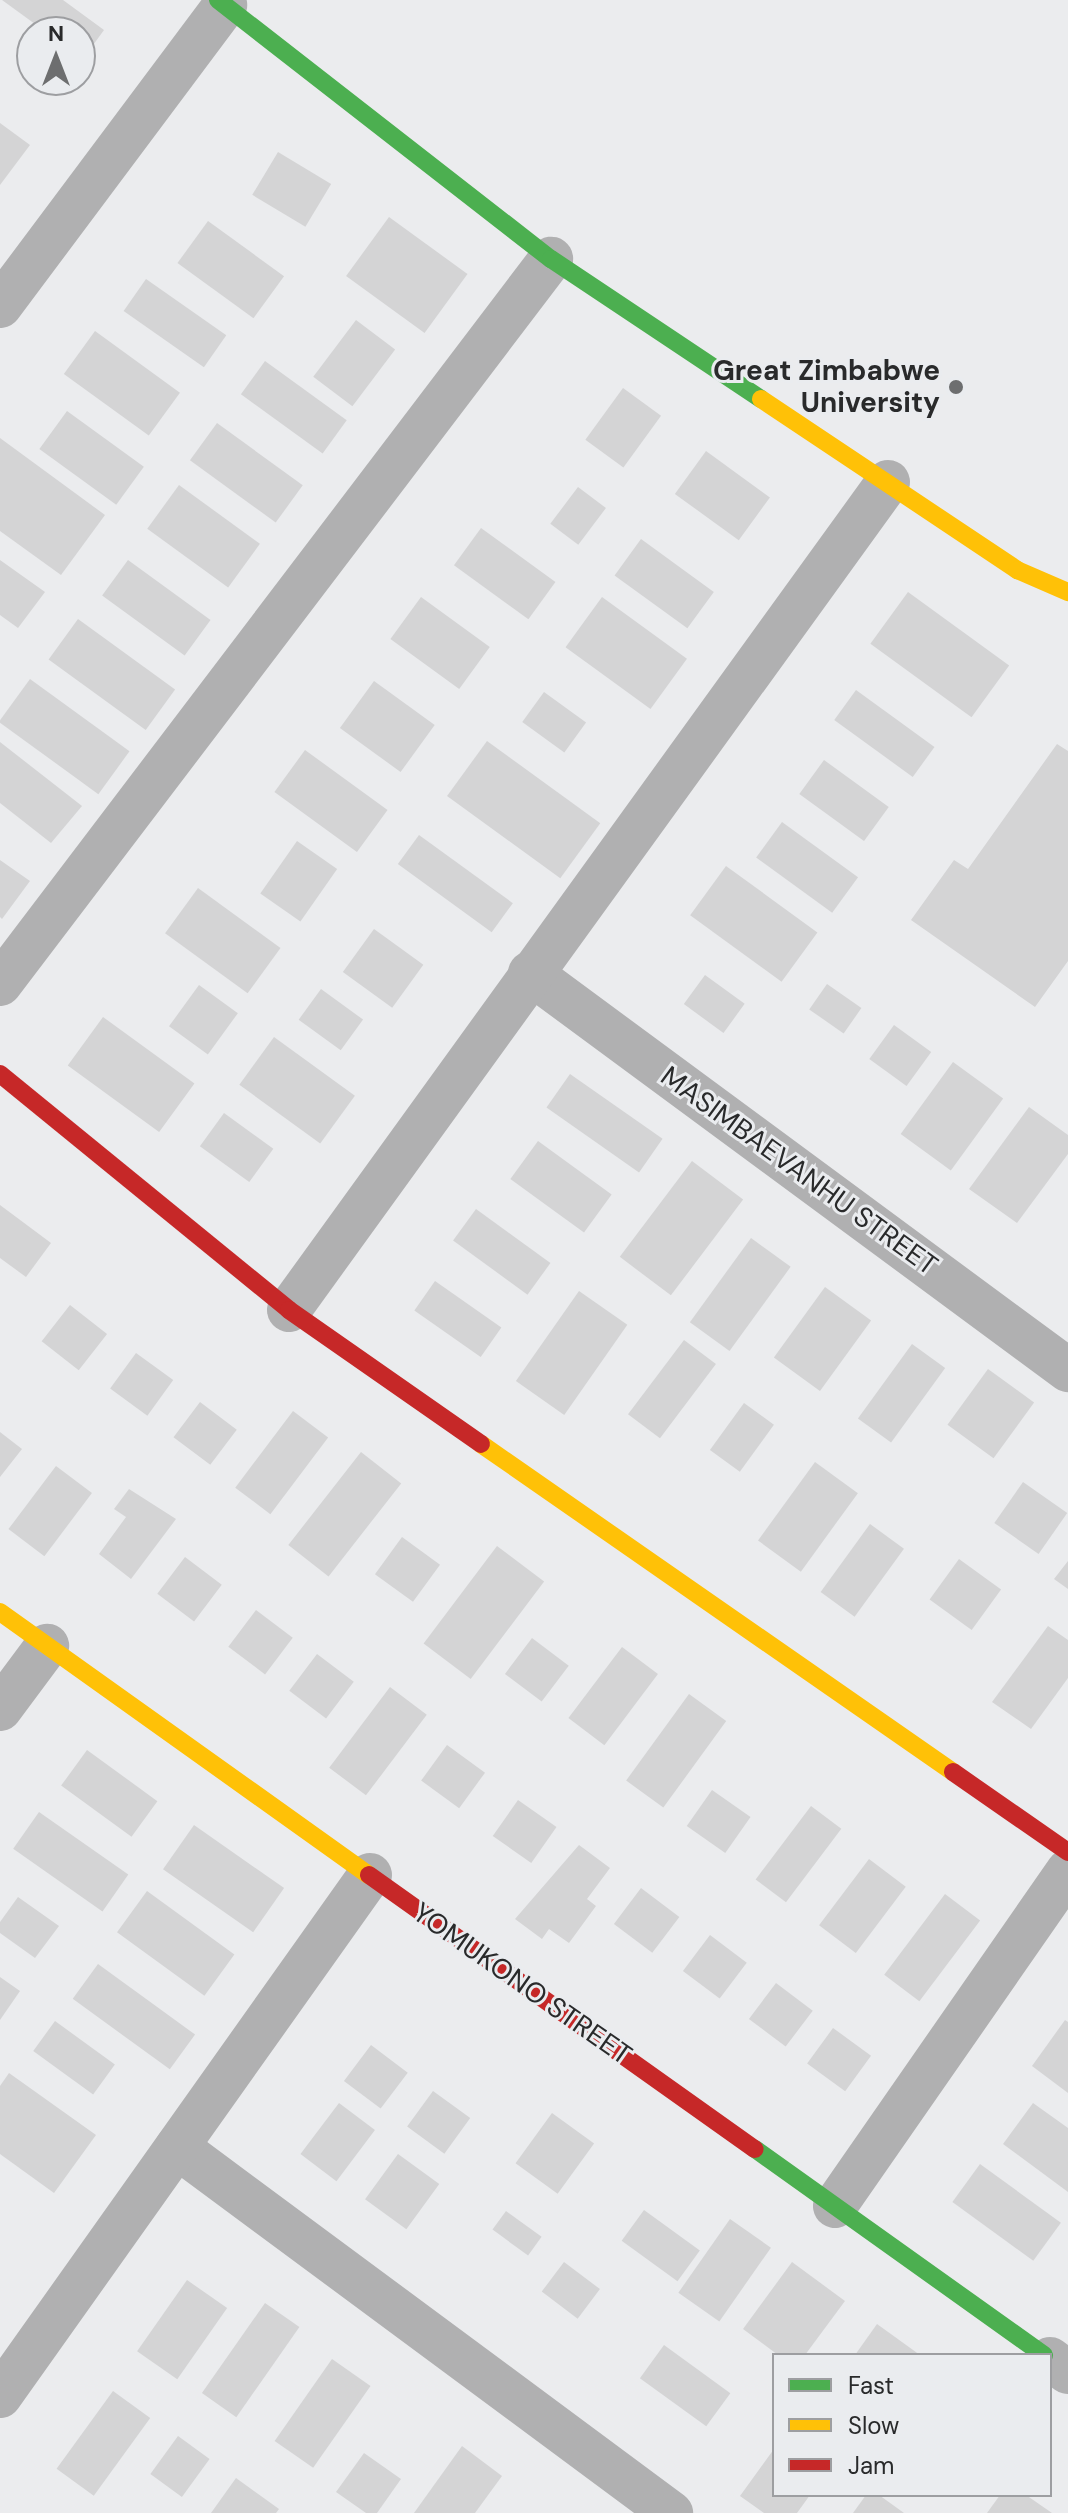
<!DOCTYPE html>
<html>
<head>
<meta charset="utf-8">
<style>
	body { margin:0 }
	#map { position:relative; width:1068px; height:2513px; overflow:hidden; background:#ebecee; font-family:"DM Sans",sans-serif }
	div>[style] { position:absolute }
	.building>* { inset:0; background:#d4d4d5; transform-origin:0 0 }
	.street>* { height:44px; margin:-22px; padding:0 22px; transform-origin:22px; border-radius:22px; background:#b0b0b1 }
	.fast>* { height:18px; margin:-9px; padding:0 9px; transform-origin:9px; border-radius:9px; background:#4caf50 }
	.slow>* { height:18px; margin:-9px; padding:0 9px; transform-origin:9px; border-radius:9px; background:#ffc107 }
	.jam>* { height:18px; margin:-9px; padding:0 9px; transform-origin:9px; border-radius:9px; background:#c62828 }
	.dots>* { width:22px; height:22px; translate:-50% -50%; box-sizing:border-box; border:4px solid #eaecef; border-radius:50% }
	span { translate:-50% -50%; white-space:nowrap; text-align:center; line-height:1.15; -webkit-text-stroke:6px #eaecef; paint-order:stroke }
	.poi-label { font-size:28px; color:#292a2b; font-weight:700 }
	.right { translate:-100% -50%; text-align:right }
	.street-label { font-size:28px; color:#292a2b }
	.legend { position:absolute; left:772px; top:2353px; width:280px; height:144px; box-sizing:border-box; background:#eaecef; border:2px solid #9d9ea1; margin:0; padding:10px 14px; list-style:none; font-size:24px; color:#292a2b }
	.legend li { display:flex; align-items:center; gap:16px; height:40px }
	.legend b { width:40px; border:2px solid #9d9ea1 }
	.north { position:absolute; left:16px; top:16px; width:80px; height:80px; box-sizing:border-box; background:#eaecef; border:2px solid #9d9ea1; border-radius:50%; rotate:0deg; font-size:22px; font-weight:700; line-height:32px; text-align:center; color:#292a2b }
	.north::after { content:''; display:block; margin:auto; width:28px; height:36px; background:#6d6e6f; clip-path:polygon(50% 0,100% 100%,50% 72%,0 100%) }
</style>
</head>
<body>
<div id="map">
	<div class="building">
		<i style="clip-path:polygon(2px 0,63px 0,104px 30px,83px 59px,80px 32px,46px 32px)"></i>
		<i style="clip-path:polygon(0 123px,30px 145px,0 185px)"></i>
		<i style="left:278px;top:152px;width:62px;height:50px;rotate:31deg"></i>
		<i style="left:389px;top:217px;width:97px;height:73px;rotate:36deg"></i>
		<i style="left:208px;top:221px;width:94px;height:52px;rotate:36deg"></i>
		<i style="left:146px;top:279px;width:98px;height:39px;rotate:35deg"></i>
		<i style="left:356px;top:320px;width:49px;height:71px;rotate:37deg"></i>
		<i style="left:95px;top:331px;width:105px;height:53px;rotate:36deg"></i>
		<i style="left:265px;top:361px;width:101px;height:41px;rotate:36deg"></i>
		<i style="left:623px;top:388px;width:47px;height:64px;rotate:36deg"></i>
		<i style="left:67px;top:411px;width:95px;height:47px;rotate:36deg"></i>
		<i style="left:217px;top:423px;width:106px;height:46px;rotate:36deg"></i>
		<i style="clip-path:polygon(0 438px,105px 515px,61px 575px,0 531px)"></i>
		<i style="left:706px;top:451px;width:79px;height:53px;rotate:36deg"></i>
		<i style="left:179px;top:485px;width:100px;height:54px;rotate:36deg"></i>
		<i style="left:578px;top:487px;width:35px;height:46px;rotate:37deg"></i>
		<i style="left:481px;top:528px;width:92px;height:46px;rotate:36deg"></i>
		<i style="left:641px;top:539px;width:90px;height:45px;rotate:36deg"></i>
		<i style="clip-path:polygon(0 560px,45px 592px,18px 628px,0 615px)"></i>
		<i style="left:128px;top:560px;width:102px;height:44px;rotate:36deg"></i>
		<i style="left:908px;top:592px;width:125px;height:64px;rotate:36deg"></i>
		<i style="left:421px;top:597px;width:85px;height:52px;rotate:36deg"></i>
		<i style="left:602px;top:597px;width:105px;height:62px;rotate:36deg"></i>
		<i style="left:78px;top:619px;width:120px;height:50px;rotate:36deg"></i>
		<i style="left:30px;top:679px;width:123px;height:53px;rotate:36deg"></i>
		<i style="left:374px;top:681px;width:75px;height:58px;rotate:36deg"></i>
		<i style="left:856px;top:690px;width:97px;height:37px;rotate:36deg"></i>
		<i style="left:544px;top:692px;width:52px;height:37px;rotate:36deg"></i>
		<i style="left:487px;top:741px;width:140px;height:68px;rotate:36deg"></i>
		<i style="clip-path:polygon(0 742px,82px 806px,51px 843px,0 803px)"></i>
		<i style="clip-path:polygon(1057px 744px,1068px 751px,1068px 961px,1035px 1007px,911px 920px,954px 860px,968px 869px)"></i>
		<i style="left:305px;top:750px;width:102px;height:52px;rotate:36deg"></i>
		<i style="left:824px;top:760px;width:80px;height:42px;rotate:36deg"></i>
		<i style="left:782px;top:822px;width:94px;height:44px;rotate:36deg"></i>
		<i style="left:419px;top:835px;width:116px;height:36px;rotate:36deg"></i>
		<i style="left:297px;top:841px;width:49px;height:64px;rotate:35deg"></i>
		<i style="clip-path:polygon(0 860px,30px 881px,2px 919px,0 917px)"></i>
		<i style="left:726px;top:866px;width:113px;height:61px;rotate:36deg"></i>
		<i style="left:198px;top:888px;width:102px;height:56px;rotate:36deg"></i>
		<i style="left:374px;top:929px;width:61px;height:53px;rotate:36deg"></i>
		<i style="left:705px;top:975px;width:49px;height:36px;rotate:36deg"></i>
		<i style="left:827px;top:984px;width:42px;height:31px;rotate:35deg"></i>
		<i style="left:199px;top:985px;width:48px;height:51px;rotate:36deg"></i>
		<i style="left:321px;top:989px;width:52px;height:38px;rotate:36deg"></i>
		<i style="left:103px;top:1017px;width:113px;height:60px;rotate:36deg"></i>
		<i style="left:894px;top:1025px;width:46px;height:42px;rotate:36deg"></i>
		<i style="left:274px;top:1037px;width:100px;height:59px;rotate:36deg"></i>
		<i style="left:953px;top:1062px;width:62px;height:89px;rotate:36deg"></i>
		<i style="left:570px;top:1074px;width:113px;height:41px;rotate:35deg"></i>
		<i style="clip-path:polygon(1029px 1107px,1068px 1135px,1068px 1154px,1017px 1223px,969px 1189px)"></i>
		<i style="left:224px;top:1113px;width:61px;height:41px;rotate:36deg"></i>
		<i style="left:538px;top:1141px;width:91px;height:47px;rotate:36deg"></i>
		<i style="left:692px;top:1161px;width:64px;height:120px;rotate:37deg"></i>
		<i style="clip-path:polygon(0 1205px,51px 1243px,26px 1277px,0 1258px)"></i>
		<i style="left:476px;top:1209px;width:92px;height:39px;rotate:36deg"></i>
		<i style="left:751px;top:1238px;width:49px;height:104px;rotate:36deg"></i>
		<i style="left:435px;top:1281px;width:81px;height:36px;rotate:35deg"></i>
		<i style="left:825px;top:1287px;width:57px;height:87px;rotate:36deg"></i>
		<i style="left:579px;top:1291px;width:59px;height:110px;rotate:35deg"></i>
		<i style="left:70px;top:1305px;width:47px;height:46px;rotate:38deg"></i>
		<i style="left:684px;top:1340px;width:40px;height:93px;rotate:37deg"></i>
		<i style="left:912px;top:1344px;width:41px;height:92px;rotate:36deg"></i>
		<i style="left:136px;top:1353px;width:46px;height:44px;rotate:36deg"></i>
		<i style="left:988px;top:1369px;width:57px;height:69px;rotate:36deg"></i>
		<i style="left:200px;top:1402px;width:46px;height:44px;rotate:37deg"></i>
		<i style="left:744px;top:1403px;width:37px;height:58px;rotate:36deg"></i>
		<i style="left:293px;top:1411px;width:44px;height:96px;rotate:37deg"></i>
		<i style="clip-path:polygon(0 1432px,22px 1449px,0 1477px)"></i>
		<i style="left:361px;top:1452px;width:51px;height:118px;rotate:38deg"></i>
		<i style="left:815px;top:1462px;width:53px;height:97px;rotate:36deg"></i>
		<i style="left:56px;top:1466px;width:45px;height:79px;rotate:37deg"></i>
		<i style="left:1023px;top:1482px;width:54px;height:50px;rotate:35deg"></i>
		<i style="clip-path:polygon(129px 1489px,176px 1519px,131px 1579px,99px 1554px,126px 1517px,114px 1509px)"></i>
		<i style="left:870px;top:1524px;width:42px;height:84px;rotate:36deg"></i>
		<i style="left:402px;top:1537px;width:47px;height:46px;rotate:36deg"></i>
		<i style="left:497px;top:1546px;width:59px;height:122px;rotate:37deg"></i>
		<i style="left:185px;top:1557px;width:46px;height:46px;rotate:37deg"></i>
		<i style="left:959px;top:1559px;width:52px;height:50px;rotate:36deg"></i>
		<i style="clip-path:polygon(1068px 1561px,1068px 1589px,1054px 1579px)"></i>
		<i style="left:256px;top:1610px;width:46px;height:46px;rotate:37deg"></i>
		<i style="clip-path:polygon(1048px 1626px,1068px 1640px,1068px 1678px,1031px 1729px,992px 1702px)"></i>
		<i style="left:532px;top:1638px;width:46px;height:45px;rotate:37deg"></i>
		<i style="left:622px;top:1647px;width:45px;height:89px;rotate:37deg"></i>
		<i style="left:317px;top:1654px;width:46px;height:46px;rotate:37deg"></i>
		<i style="left:390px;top:1687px;width:46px;height:101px;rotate:37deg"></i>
		<i style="left:689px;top:1694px;width:46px;height:107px;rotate:36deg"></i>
		<i style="left:447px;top:1745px;width:47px;height:44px;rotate:36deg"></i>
		<i style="left:87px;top:1750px;width:87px;height:44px;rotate:36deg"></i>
		<i style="left:712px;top:1790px;width:47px;height:44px;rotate:35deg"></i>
		<i style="left:518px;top:1800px;width:47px;height:44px;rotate:35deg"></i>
		<i style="left:811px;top:1806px;width:38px;height:92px;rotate:37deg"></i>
		<i style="left:39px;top:1812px;width:109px;height:45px;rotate:35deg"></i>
		<i style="left:194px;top:1825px;width:110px;height:54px;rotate:35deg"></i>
		<i style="clip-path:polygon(579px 1845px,610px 1868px,587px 1899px,596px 1906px,569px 1943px,549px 1929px,542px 1939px,515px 1919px)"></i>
		<i style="left:869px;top:1859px;width:46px;height:83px;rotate:37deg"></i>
		<i style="left:641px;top:1888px;width:48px;height:45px;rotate:37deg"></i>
		<i style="left:147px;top:1891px;width:108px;height:51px;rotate:36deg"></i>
		<i style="left:945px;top:1894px;width:44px;height:101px;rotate:37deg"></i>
		<i style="clip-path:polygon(18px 1897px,59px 1926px,35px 1958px,0 1933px,0 1922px)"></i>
		<i style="left:710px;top:1935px;width:46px;height:45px;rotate:37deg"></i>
		<i style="left:98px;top:1964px;width:120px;height:43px;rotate:36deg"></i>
		<i style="clip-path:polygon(0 1977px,20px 1991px,0 2020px)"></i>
		<i style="left:776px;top:1983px;width:46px;height:45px;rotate:37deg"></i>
		<i style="clip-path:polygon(1065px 2020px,1068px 2022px,1068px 2093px,1032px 2066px)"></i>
		<i style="left:55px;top:2021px;width:74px;height:37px;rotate:36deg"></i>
		<i style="left:833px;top:2028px;width:47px;height:44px;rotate:36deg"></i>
		<i style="left:371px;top:2045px;width:46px;height:45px;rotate:37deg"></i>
		<i style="clip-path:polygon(9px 2073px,96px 2135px,54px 2193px,0 2154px,0 2086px)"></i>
		<i style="left:433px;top:2091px;width:46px;height:44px;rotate:36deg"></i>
		<i style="left:339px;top:2103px;width:45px;height:64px;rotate:37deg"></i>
		<i style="clip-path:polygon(1033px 2103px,1068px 2128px,1068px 2192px,1003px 2144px)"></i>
		<i style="left:552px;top:2113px;width:52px;height:62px;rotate:36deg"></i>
		<i style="left:398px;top:2154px;width:51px;height:56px;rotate:36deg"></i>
		<i style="left:980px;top:2164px;width:100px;height:47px;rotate:36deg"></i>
		<i style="left:644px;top:2210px;width:69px;height:38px;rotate:36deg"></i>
		<i style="left:506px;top:2211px;width:44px;height:23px;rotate:36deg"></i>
		<i style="left:730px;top:2219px;width:50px;height:90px;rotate:35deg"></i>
		<i style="left:564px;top:2262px;width:45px;height:37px;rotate:37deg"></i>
		<i style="clip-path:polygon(792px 2262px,845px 2301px,805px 2355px,778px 2355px,743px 2329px)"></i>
		<i style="left:187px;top:2280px;width:49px;height:87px;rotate:35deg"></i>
		<i style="left:265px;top:2303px;width:42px;height:110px;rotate:35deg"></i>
		<i style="clip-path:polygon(877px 2324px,920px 2355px,855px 2355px)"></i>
		<i style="left:664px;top:2345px;width:82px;height:41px;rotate:36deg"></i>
		<i style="left:332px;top:2359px;width:47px;height:100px;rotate:35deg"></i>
		<i style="left:113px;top:2391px;width:46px;height:96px;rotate:36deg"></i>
		<i style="left:178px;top:2436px;width:39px;height:47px;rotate:36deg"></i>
		<i style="clip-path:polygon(462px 2446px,502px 2476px,475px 2513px,414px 2513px)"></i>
		<i style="clip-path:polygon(774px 2449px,774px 2495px,810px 2495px,797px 2513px,764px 2513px,740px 2496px)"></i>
		<i style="clip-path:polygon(364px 2453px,401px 2479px,377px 2513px,366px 2513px,336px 2492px)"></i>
		<i style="clip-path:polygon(236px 2478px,279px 2509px,276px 2513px,211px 2513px)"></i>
		<i style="clip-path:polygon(866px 2495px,879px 2495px,904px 2513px,853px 2513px)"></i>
		<i style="clip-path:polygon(1000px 2495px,1026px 2495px,1052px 2513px,987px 2513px)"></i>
	</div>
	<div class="street">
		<i style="left:0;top:306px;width:376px;rotate:-53.2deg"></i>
		<i style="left:530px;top:973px;width:669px;rotate:36.42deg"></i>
		<i style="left:0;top:984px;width:911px;rotate:-52.77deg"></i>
		<i style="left:289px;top:1310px;width:1022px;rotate:-54.12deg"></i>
		<i style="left:0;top:1709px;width:79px;rotate:-53.3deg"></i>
		<i style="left:177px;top:2147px;width:615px;rotate:36.53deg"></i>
		<i style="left:835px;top:2206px;width:408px;rotate:-55.2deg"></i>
		<i style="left:1050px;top:2359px;width:22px;rotate:36deg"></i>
		<i style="left:0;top:2396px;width:639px;rotate:-54.62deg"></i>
	</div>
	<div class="fast">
		<i style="left:218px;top:0;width:422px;rotate:37.9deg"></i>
		<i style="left:551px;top:259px;width:252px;rotate:33.7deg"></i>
		<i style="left:755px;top:2149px;width:355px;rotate:35.5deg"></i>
	</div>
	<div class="slow">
		<i style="left:761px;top:399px;width:308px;rotate:33.7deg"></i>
		<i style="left:1017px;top:570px;width:56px;rotate:23.3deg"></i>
		<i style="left:481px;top:1444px;width:575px;rotate:34.8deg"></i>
		<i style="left:0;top:1612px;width:453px;rotate:35.5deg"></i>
	</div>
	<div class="jam">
		<i style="left:0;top:1074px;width:373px;rotate:39.2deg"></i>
		<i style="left:289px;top:1310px;width:234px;rotate:34.9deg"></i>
		<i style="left:953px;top:1772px;width:140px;rotate:34.8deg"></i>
		<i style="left:369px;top:1875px;width:473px;rotate:35.4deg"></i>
	</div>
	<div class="dots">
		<i style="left:956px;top:387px;background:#6d6e6f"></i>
	</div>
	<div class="poi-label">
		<span class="right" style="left:940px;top:387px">Great Zimbabwe<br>University</span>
	</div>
	<div class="street-label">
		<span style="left:799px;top:1171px;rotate:36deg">MASIMBAEVANHU STREET</span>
		<span style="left:522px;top:1984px;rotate:35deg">YOMUKONO STREET</span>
	</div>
	<ul class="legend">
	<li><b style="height:10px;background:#4caf50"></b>Fast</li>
	<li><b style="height:10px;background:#ffc107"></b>Slow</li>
	<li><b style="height:10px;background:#c62828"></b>Jam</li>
	</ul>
	<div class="north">N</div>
</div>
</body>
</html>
